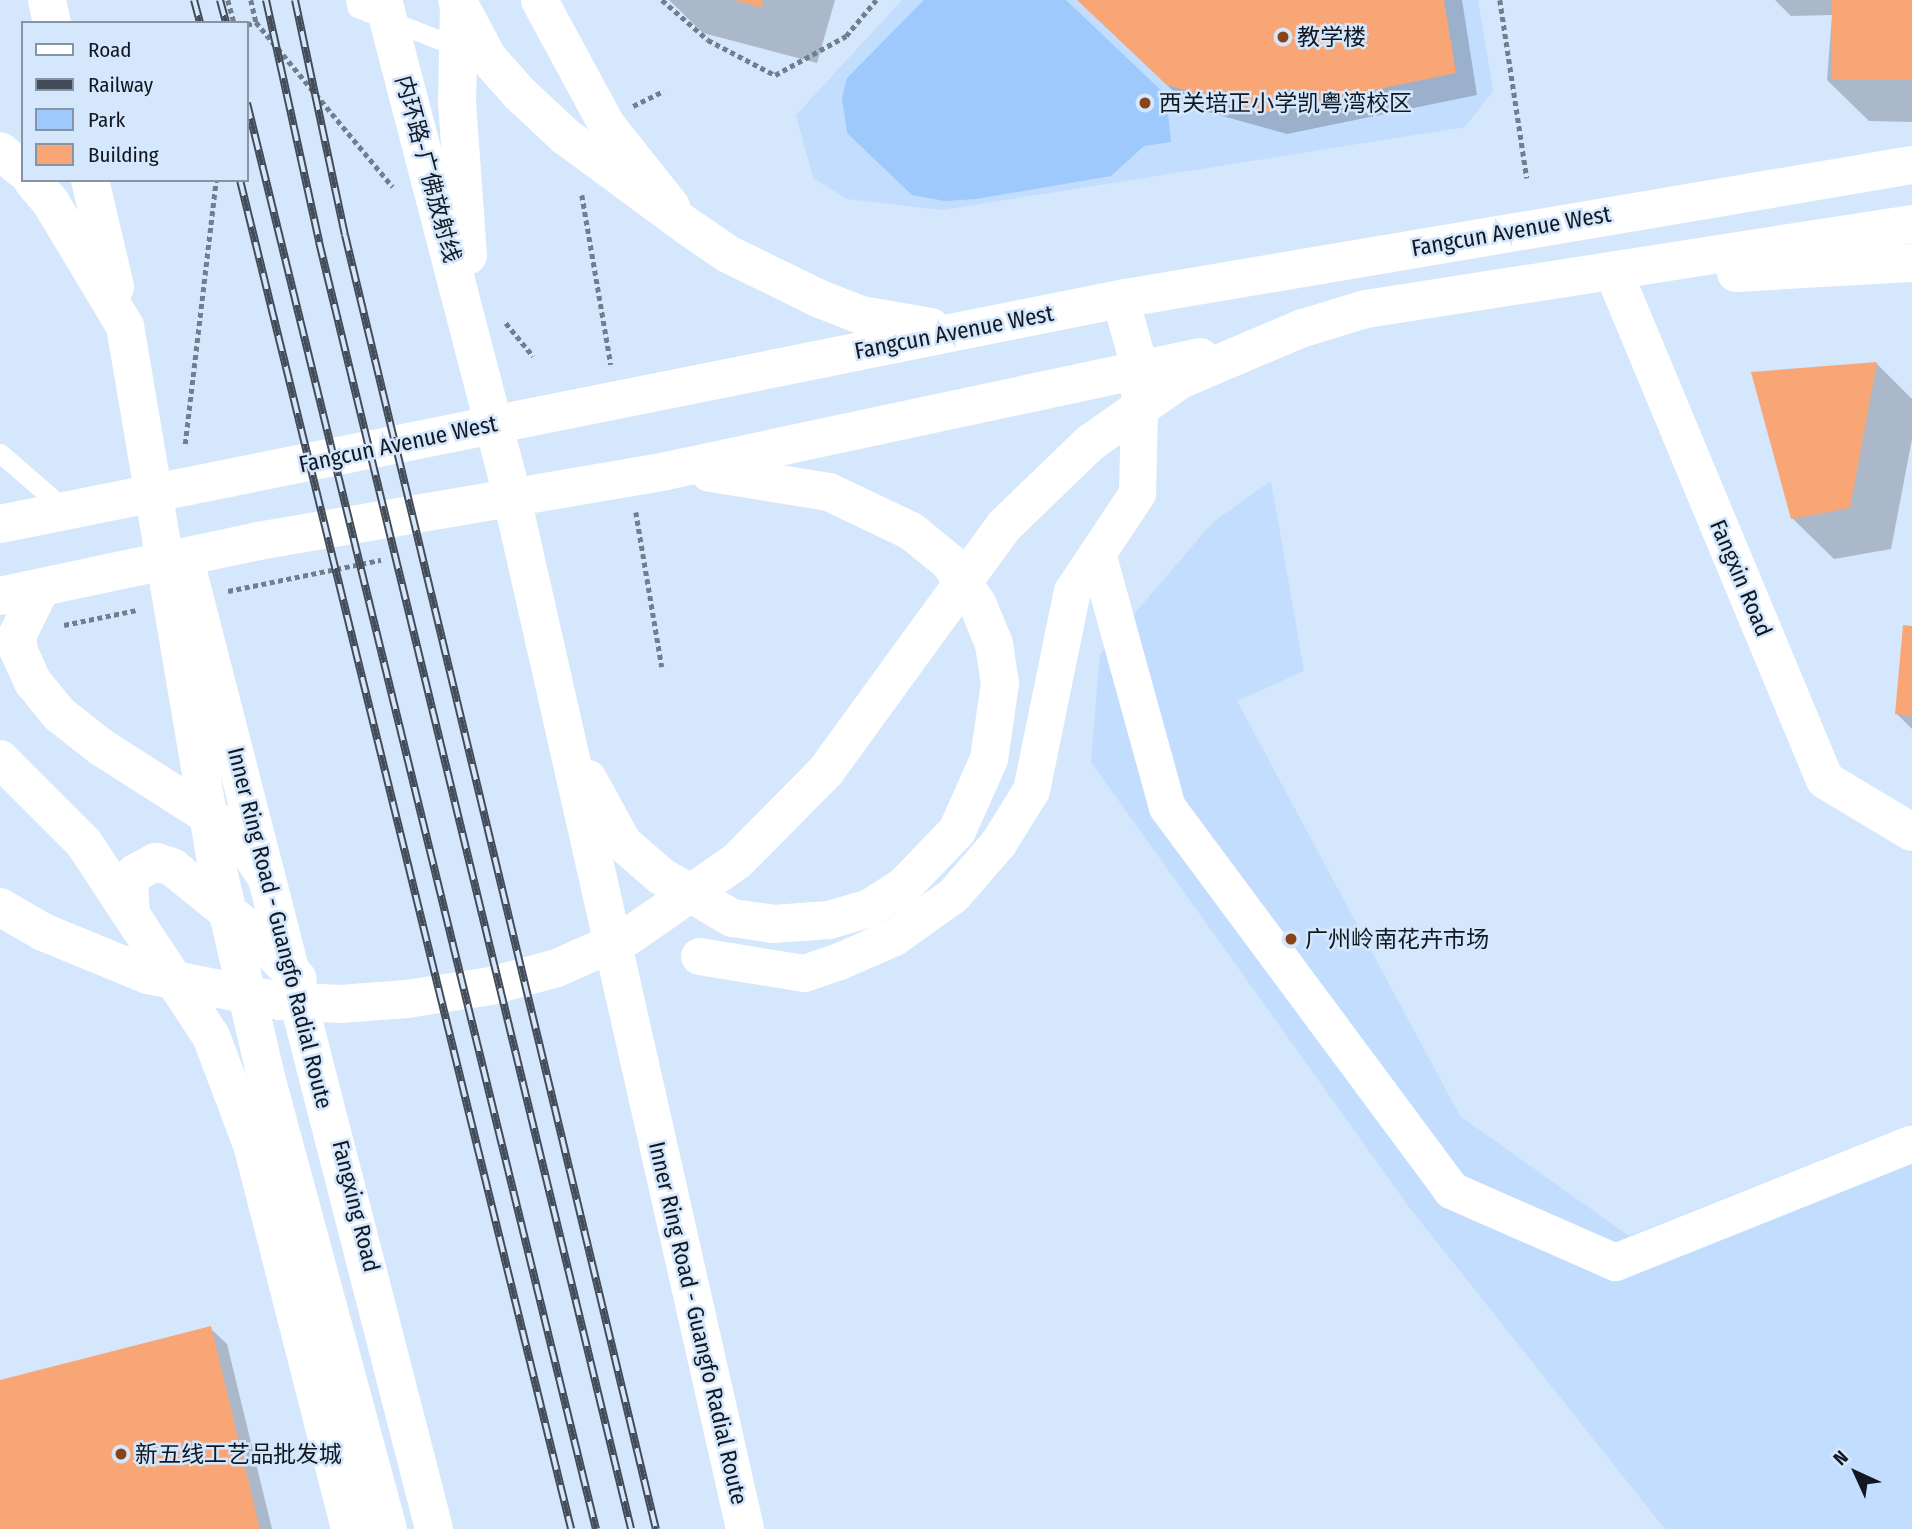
<!DOCTYPE html>
<html>
<head>
<meta charset="utf-8">
<style>
	body { margin:0 }
	#map { position:relative; width:1912px; height:1529px; overflow:hidden; background:#d5e7fc; font-family:"Fira Sans Condensed","Noto Sans SC",sans-serif }
	div>[style] { position:absolute }
	.built>* { inset:0; background:#c2ddfe }
	.green>* { inset:0; background:#9dc9fc }
	.shadow>* { inset:0; background:#0003 }
	.building>* { inset:0; background:#f9a676; transform-origin:0 0 }
	.path>* { height:4.5px; margin-top:-2.25px; transform-origin:0; background:repeating-linear-gradient(90deg,#717e8d 0 5px,transparent 0 8.5px) }
	.service>* { height:19px; margin:-9.5px; padding:0 9.5px; transform-origin:9.5px; border-radius:9.5px; background:#fff }
	.minor>* { height:37px; margin:-18.5px; padding:0 18.5px; transform-origin:18.5px; border-radius:18.5px; background:#fff }
	.tertiary>* { height:38px; margin:-19px; padding:0 19px; transform-origin:19px; border-radius:19px; background:#fff }
	.trunk>* { height:38px; margin:-19px; padding:0 19px; transform-origin:19px; border-radius:19px; background:#fff }
	.rail>* { height:8px; margin-top:-4px; transform-origin:0; background:repeating-linear-gradient(90deg,#d5e7fc 0 16px,#434c58 0 32px); box-sizing:border-box; border-block:2px solid #434c58 }
	.dots>* { width:19px; height:19px; translate:-50% -50%; box-sizing:border-box; border:4px solid #d5e7fc; border-radius:50% }
	span { translate:-50% -50%; white-space:nowrap; text-align:center; line-height:1.15; -webkit-text-stroke:5px #d5e7fc; paint-order:stroke }
	.poi-label { font-size:23px; color:#111821 }
	.left { translate:0 -50%; text-align:left }
	.street-label { font-size:23px; color:#111821 }
	.legend { position:absolute; left:21px; top:21px; width:228px; height:161px; box-sizing:border-box; background:#d5e7fc; border:2px solid #8794a4; margin:0; padding:9px 12px; list-style:none; font-size:21px; color:#111821 }
	.legend li { display:flex; align-items:center; gap:14px; height:35px }
	.legend b { width:35px; border:2px solid #8794a4 }
	.north { position:absolute; left:1821px; top:1438px; width:70px; height:70px; -webkit-text-stroke:5px #d5e7fc; paint-order:stroke; rotate:315deg; font-size:19px; font-weight:700; line-height:28px; text-align:center; color:#111821 }
	.north::after { content:''; display:block; margin:auto; width:24px; height:32px; background:#111821; clip-path:polygon(50% 0,100% 100%,50% 72%,0 100%) }
</style>
</head>
<body>
<div id="map">
	<div class="built">
		<i style="clip-path:polygon(902px 0,1478px 0,1493px 91px,1465px 127px,942px 210px,847px 199px,813px 178px,796px 115px)"></i>
		<i style="clip-path:polygon(1271px 481px,1304px 671px,1237px 701px,1460px 1116px,1629px 1236px,1912px 1124px,1912px 1529px,1665px 1529px,1409px 1207px,1091px 762px,1100px 654px,1213px 522px)"></i>
	</div>
	<div class="green">
		<i style="clip-path:polygon(924px 0,1066px 0,1166px 95px,1171px 142px,1144px 146px,1111px 176px,976px 199px,945px 201px,912px 195px,847px 133px,842px 98px,847px 78px)"></i>
	</div>
	<div class="shadow">
		<i style="clip-path:polygon(669px 0,835px 0,817px 63px,703px 33px)"></i>
		<i style="clip-path:polygon(1078px 0,1462px 0,1477px 95px,1287px 134px,1190px 107px)"></i>
		<i style="clip-path:polygon(1775px 0,1912px 0,1912px 122px,1869px 121px,1827px 80px,1832px 15px,1791px 16px)"></i>
		<i style="clip-path:polygon(1877px 364px,1912px 399px,1912px 439px,1891px 549px,1834px 559px,1792px 518px,1754px 374px)"></i>
		<i style="clip-path:polygon(1912px 628px,1912px 729px,1896px 713px)"></i>
		<i style="clip-path:polygon(210px 1328px,227px 1344px,272px 1529px,0 1529px,0 1382px)"></i>
	</div>
	<div class="building">
		<i style="clip-path:polygon(735px 0,763px 0,761px 8px)"></i>
		<i style="clip-path:polygon(1077px 0,1444px 0,1456px 73px,1263px 113px,1167px 85px)"></i>
		<i style="left:1832px;top:0;width:80px;height:80px"></i>
		<i style="clip-path:polygon(1877px 362px,1850px 508px,1791px 519px,1751px 372px)"></i>
		<i style="clip-path:polygon(1903px 625px,1912px 626px,1912px 716px,1895px 714px)"></i>
		<i style="clip-path:polygon(211px 1326px,260px 1529px,0 1529px,0 1380px)"></i>
	</div>
	<div class="path">
		<i style="left:228px;top:0;width:24px;rotate:75deg"></i>
		<i style="left:251px;top:0;width:23px;rotate:77deg"></i>
		<i style="left:256px;top:22px;width:214px;rotate:50.3deg"></i>
		<i style="left:662px;top:0;width:61px;rotate:41deg"></i>
		<i style="left:708px;top:40px;width:76px;rotate:27.6deg"></i>
		<i style="left:775px;top:75px;width:81px;rotate:-28.8deg"></i>
		<i style="left:846px;top:36px;width:47px;rotate:-50.2deg"></i>
		<i style="left:1500px;top:0;width:180px;rotate:81.4deg"></i>
		<i style="left:247px;top:25px;width:9px;rotate:-18deg"></i>
		<i style="left:633px;top:106px;width:34px;rotate:-26deg"></i>
		<i style="left:582px;top:195px;width:172px;rotate:80.3deg"></i>
		<i style="left:506px;top:323px;width:43px;rotate:50.7deg"></i>
		<i style="left:185px;top:444px;width:266px;rotate:-83.3deg"></i>
		<i style="left:636px;top:512px;width:157px;rotate:80.5deg"></i>
		<i style="left:228px;top:591px;width:156px;rotate:-11.5deg"></i>
		<i style="left:64px;top:625px;width:75px;rotate:-11.6deg"></i>
	</div>
	<div class="service">
		<i style="left:355px;top:0;width:8px;rotate:76deg"></i>
		<i style="left:357px;top:8px;width:111px;rotate:21deg"></i>
		<i style="left:0;top:453px;width:90px;rotate:40.9deg"></i>
	</div>
	<div class="minor">
		<i style="left:539px;top:0;width:141px;rotate:61.6deg"></i>
		<i style="left:606px;top:124px;width:105px;rotate:51.6deg"></i>
		<i style="left:1097px;top:553px;width:263px;rotate:74.6deg"></i>
		<i style="left:1167px;top:807px;width:477px;rotate:53.4deg"></i>
		<i style="left:1451px;top:1190px;width:179px;rotate:23.7deg"></i>
		<i style="left:1615px;top:1262px;width:320px;rotate:-21.8deg"></i>
		<i style="left:699px;top:956px;width:106px;rotate:9.2deg"></i>
		<i style="left:804px;top:973px;width:37px;rotate:-19deg"></i>
		<i style="left:839px;top:961px;width:60px;rotate:-23.6deg"></i>
		<i style="left:894px;top:937px;width:72px;rotate:-35.4deg"></i>
		<i style="left:953px;top:895px;width:69px;rotate:-49.1deg"></i>
		<i style="left:998px;top:843px;width:62px;rotate:-58.1deg"></i>
		<i style="left:1031px;top:790px;width:203px;rotate:-78.4deg"></i>
		<i style="left:1072px;top:591px;width:118px;rotate:-56.4deg"></i>
		<i style="left:1137px;top:493px;width:123px;rotate:-88.6deg"></i>
		<i style="left:1140px;top:370px;width:74px;rotate:-105.7deg"></i>
	</div>
	<div class="tertiary">
		<i style="left:1618px;top:283px;width:538px;rotate:67.39deg"></i>
		<i style="left:1825px;top:780px;width:101px;rotate:30.9deg"></i>
		<i style="left:41px;top:588px;width:51px;rotate:116.6deg"></i>
		<i style="left:18px;top:634px;width:15px;rotate:90deg"></i>
		<i style="left:18px;top:649px;width:36px;rotate:66deg"></i>
		<i style="left:33px;top:682px;width:41px;rotate:50.9deg"></i>
		<i style="left:59px;top:714px;width:53px;rotate:38.2deg"></i>
		<i style="left:101px;top:747px;width:161px;rotate:32.6deg"></i>
		<i style="left:237px;top:834px;width:50px;rotate:55.7deg"></i>
		<i style="left:0;top:759px;width:119px;rotate:45deg"></i>
		<i style="left:84px;top:843px;width:231px;rotate:56.7deg"></i>
		<i style="left:211px;top:1036px;width:120px;rotate:69.4deg"></i>
		<i style="left:253px;top:1148px;width:393px;rotate:75.7deg"></i>
		<i style="left:131px;top:913px;width:28px;rotate:-94deg"></i>
		<i style="left:129px;top:885px;width:13px;rotate:-63deg"></i>
		<i style="left:135px;top:873px;width:24px;rotate:-28deg"></i>
		<i style="left:156px;top:862px;width:17px;rotate:17deg"></i>
		<i style="left:172px;top:867px;width:97px;rotate:38.8deg"></i>
		<i style="left:248px;top:928px;width:71px;rotate:45.6deg"></i>
	</div>
	<div class="trunk">
		<i style="left:47px;top:0;width:24px;rotate:78deg"></i>
		<i style="left:383px;top:0;width:492px;rotate:75.4deg"></i>
		<i style="left:507px;top:476px;width:1080px;rotate:77.26deg"></i>
		<i style="left:457px;top:0;width:66px;rotate:61.9deg"></i>
		<i style="left:488px;top:58px;width:48px;rotate:48.4deg"></i>
		<i style="left:520px;top:94px;width:62px;rotate:43deg"></i>
		<i style="left:565px;top:136px;width:155px;rotate:36.4deg"></i>
		<i style="left:690px;top:228px;width:46px;rotate:34.4deg"></i>
		<i style="left:728px;top:254px;width:102px;rotate:26.1deg"></i>
		<i style="left:820px;top:299px;width:44px;rotate:21.3deg"></i>
		<i style="left:861px;top:315px;width:71px;rotate:9.7deg"></i>
		<i style="left:459px;top:2px;width:100px;rotate:91.1deg"></i>
		<i style="left:457px;top:102px;width:154px;rotate:85.9deg"></i>
		<i style="left:0;top:151px;width:30px;rotate:40deg"></i>
		<i style="left:32px;top:180px;width:30px;rotate:50deg"></i>
		<i style="left:51px;top:203px;width:144px;rotate:59deg"></i>
		<i style="left:125px;top:326px;width:544px;rotate:80.36deg"></i>
		<i style="left:216px;top:862px;width:221px;rotate:76.9deg"></i>
		<i style="left:266px;top:1077px;width:468px;rotate:74.9deg"></i>
		<i style="left:90px;top:180px;width:110px;rotate:76.8deg"></i>
		<i style="left:1736px;top:273px;width:176px;rotate:-3.3deg"></i>
		<i style="left:0;top:524px;width:1142px;rotate:-11.36deg"></i>
		<i style="left:1120px;top:299px;width:803px;rotate:-9.6deg"></i>
		<i style="left:189px;top:576px;width:984px;rotate:75.58deg"></i>
		<i style="left:0;top:596px;width:264px;rotate:-12deg"></i>
		<i style="left:258px;top:541px;width:414px;rotate:-9.7deg"></i>
		<i style="left:666px;top:471px;width:546px;rotate:-12.05deg"></i>
		<i style="left:588px;top:779px;width:73px;rotate:61.3deg"></i>
		<i style="left:623px;top:843px;width:50px;rotate:41deg"></i>
		<i style="left:661px;top:876px;width:82px;rotate:30.6deg"></i>
		<i style="left:732px;top:918px;width:42px;rotate:8.1deg"></i>
		<i style="left:774px;top:924px;width:55px;rotate:-4.2deg"></i>
		<i style="left:829px;top:920px;width:43px;rotate:-16.3deg"></i>
		<i style="left:870px;top:908px;width:40px;rotate:-32.9deg"></i>
		<i style="left:904px;top:886px;width:76px;rotate:-46.1deg"></i>
		<i style="left:957px;top:831px;width:79px;rotate:-66deg"></i>
		<i style="left:989px;top:759px;width:76px;rotate:-81.7deg"></i>
		<i style="left:1000px;top:684px;width:40px;rotate:-98.5deg"></i>
		<i style="left:994px;top:644px;width:42px;rotate:-112.3deg"></i>
		<i style="left:978px;top:605px;width:52px;rotate:-124deg"></i>
		<i style="left:949px;top:562px;width:49px;rotate:-140.8deg"></i>
		<i style="left:911px;top:531px;width:91px;rotate:-154.6deg"></i>
		<i style="left:829px;top:492px;width:121px;rotate:-170.9deg"></i>
		<i style="left:0;top:907px;width:50px;rotate:30.2deg"></i>
		<i style="left:43px;top:932px;width:113px;rotate:22.3deg"></i>
		<i style="left:148px;top:975px;width:135px;rotate:11.1deg"></i>
		<i style="left:280px;top:1001px;width:60px;rotate:2.9deg"></i>
		<i style="left:340px;top:1004px;width:67px;rotate:-4.3deg"></i>
		<i style="left:407px;top:999px;width:85px;rotate:-8.8deg"></i>
		<i style="left:491px;top:986px;width:68px;rotate:-15.3deg"></i>
		<i style="left:557px;top:968px;width:79px;rotate:-24deg"></i>
		<i style="left:629px;top:936px;width:131px;rotate:-34.8deg"></i>
		<i style="left:737px;top:861px;width:127px;rotate:-45.3deg"></i>
		<i style="left:826px;top:771px;width:303px;rotate:-54deg"></i>
		<i style="left:1004px;top:526px;width:120px;rotate:-44deg"></i>
		<i style="left:1090px;top:443px;width:110px;rotate:-35deg"></i>
		<i style="left:1180px;top:380px;width:130px;rotate:-23deg"></i>
		<i style="left:1300px;top:329px;width:69px;rotate:-16.9deg"></i>
		<i style="left:1366px;top:309px;width:553px;rotate:-8.85deg"></i>
	</div>
	<div class="rail">
		<i style="left:194px;top:0;width:24px;rotate:75deg"></i>
		<i style="left:220px;top:0;width:24px;rotate:75deg"></i>
		<i style="left:266px;top:0;width:248px;rotate:77.6deg"></i>
		<i style="left:319px;top:242px;width:1324px;rotate:76.37deg"></i>
		<i style="left:295px;top:0;width:240px;rotate:78deg"></i>
		<i style="left:345px;top:235px;width:1331px;rotate:76.49deg"></i>
		<i style="left:247px;top:103px;width:1468px;rotate:76.25deg"></i>
		<i style="left:240px;top:180px;width:1389px;rotate:76.21deg"></i>
	</div>
	<div class="dots">
		<i style="left:1283px;top:37px;background:#884416"></i>
		<i style="left:1145px;top:103px;background:#884416"></i>
		<i style="left:1291px;top:939px;background:#884416"></i>
		<i style="left:121px;top:1454px;background:#884416"></i>
	</div>
	<div class="poi-label">
		<span class="left" style="left:1297px;top:37px">教学楼</span>
		<span class="left" style="left:1159px;top:103px">西关培正小学凯粤湾校区</span>
		<span class="left" style="left:1305px;top:939px">广州岭南花卉市场</span>
		<span class="left" style="left:135px;top:1454px">新五线工艺品批发城</span>
	</div>
	<div class="street-label">
		<span style="left:428px;top:169px;rotate:75deg">内环路-广佛放射线</span>
		<span style="left:1511px;top:231px;rotate:-10deg">Fangcun Avenue West</span>
		<span style="left:954px;top:332px;rotate:-11deg">Fangcun Avenue West</span>
		<span style="left:398px;top:444px;rotate:-12deg">Fangcun Avenue West</span>
		<span style="left:1741px;top:578px;rotate:67deg">Fangxin Road</span>
		<span style="left:280px;top:928px;rotate:76deg">Inner Ring Road - Guangfo Radial Route</span>
		<span style="left:356px;top:1206px;rotate:76deg">Fangxing Road</span>
		<span style="left:698px;top:1323px;rotate:77deg">Inner Ring Road - Guangfo Radial Route</span>
	</div>
	<ul class="legend">
	<li><b style="height:9px;background:#fff"></b>Road</li>
	<li><b style="height:9px;background:#434c58"></b>Railway</li>
	<li><b style="height:19px;background:#9dc9fc"></b>Park</li>
	<li><b style="height:19px;background:#f9a676"></b>Building</li>
	</ul>
	<div class="north">N</div>
</div>
</body>
</html>
